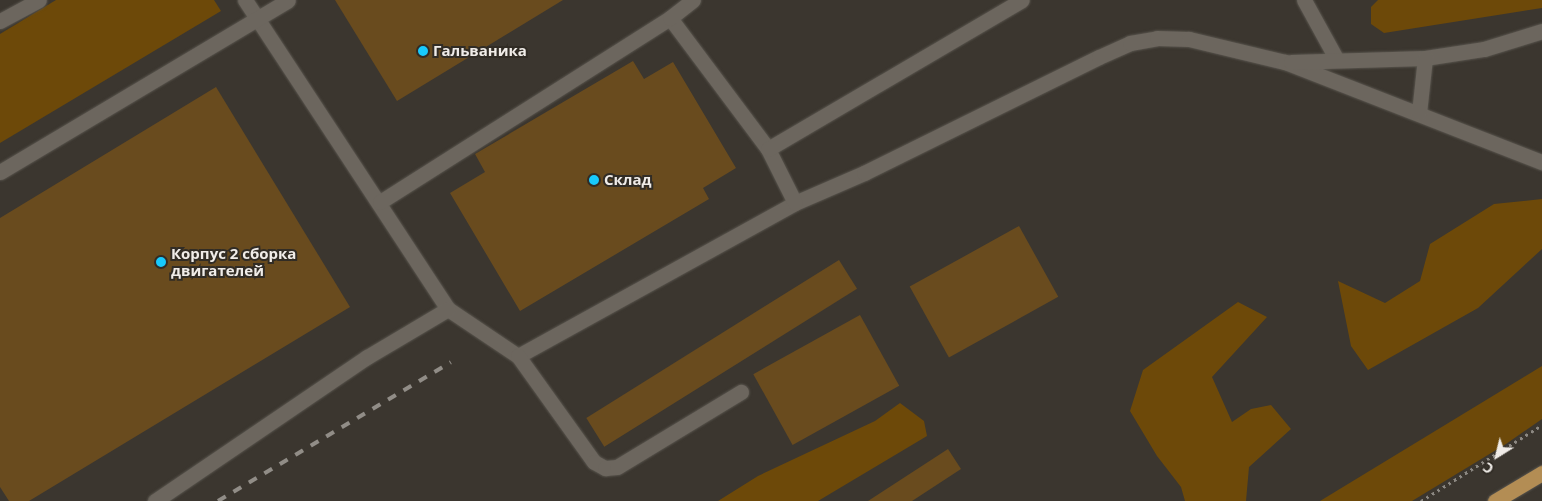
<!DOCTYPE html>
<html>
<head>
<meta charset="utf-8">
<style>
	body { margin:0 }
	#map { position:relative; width:1542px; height:501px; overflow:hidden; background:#3b362f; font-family:"Open Sans",sans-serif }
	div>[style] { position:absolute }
	.green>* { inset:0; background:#6d4909 }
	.building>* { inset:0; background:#694b1e; transform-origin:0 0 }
	.path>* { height:3px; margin-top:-1.5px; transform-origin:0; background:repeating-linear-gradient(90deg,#8c8882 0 2.5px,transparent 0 6.5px) }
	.roads { filter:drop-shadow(0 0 1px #58544d) drop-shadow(0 0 1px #58544d) }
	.minor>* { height:15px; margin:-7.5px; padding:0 7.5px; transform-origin:7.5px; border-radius:7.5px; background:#6c665e }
	.major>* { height:15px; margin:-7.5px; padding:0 7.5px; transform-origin:7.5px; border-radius:7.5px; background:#b38d54 }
	.rail>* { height:4px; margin-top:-2px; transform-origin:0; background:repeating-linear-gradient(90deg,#918d87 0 9px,transparent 0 18px) }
	.dots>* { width:14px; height:14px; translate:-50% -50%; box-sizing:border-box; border:2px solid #312c25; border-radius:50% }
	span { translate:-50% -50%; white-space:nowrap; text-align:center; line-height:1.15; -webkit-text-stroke:4px #312c25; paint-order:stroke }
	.poi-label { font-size:15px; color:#f0ece8; font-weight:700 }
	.left { translate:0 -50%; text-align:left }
	.north { position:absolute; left:1472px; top:431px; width:50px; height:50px; -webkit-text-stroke:4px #312c25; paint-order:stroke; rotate:216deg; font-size:14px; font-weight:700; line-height:20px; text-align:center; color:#f0ece8 }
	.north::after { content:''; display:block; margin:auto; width:18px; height:22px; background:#f0ece8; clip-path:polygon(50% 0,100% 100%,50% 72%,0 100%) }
</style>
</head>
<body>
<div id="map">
	<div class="green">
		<i style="clip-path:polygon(56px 0,214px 0,221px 11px,0 143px,0 34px)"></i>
		<i style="clip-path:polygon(1378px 0,1542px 0,1542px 8px,1384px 33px,1371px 24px,1371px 7px)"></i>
		<i style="clip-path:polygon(1542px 199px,1542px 249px,1478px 308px,1368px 370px,1351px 346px,1338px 281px,1385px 303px,1420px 281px,1430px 244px,1494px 204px)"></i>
		<i style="clip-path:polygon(1238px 302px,1267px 317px,1212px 377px,1232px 422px,1251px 409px,1271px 405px,1291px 429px,1249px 467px,1246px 501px,1185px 501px,1181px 487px,1157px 456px,1130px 411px,1143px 370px)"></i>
		<i style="clip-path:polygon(1542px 366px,1542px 419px,1506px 444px,1412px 501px,1320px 501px)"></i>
		<i style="clip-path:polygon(900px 403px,924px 421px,927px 436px,818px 501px,718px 501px,758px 476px,875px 421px)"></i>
	</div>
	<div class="building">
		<i style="clip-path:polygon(335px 0,563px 0,397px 101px)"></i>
		<i style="clip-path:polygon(633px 61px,644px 79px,673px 62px,736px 168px,703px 188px,709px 199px,520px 311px,450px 193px,485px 172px,475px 154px)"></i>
		<i style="clip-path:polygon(216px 87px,350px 307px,29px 501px,9px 501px,0 487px,0 218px)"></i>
		<i style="left:1019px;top:226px;width:81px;height:125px;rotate:61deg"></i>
		<i style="left:839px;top:260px;width:34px;height:298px;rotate:58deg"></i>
		<i style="left:860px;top:315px;width:81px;height:122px;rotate:61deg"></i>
		<i style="clip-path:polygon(948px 449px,961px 469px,912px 501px,868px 501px)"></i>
	</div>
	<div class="path">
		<i style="left:1421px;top:501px;width:143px;rotate:-32.1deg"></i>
	</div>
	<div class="roads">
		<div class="minor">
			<i style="left:245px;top:0;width:370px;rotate:56.7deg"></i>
			<i style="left:448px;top:309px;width:84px;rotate:33.9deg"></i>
			<i style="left:518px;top:356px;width:316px;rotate:-28.9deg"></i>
			<i style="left:795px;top:203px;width:75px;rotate:-23.5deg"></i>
			<i style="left:864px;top:173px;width:262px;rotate:-26.3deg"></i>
			<i style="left:1099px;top:57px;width:34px;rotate:-24deg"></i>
			<i style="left:1130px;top:43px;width:27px;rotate:-10deg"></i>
			<i style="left:1157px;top:38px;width:32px;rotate:2deg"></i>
			<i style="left:1189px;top:39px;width:99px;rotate:13.5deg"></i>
			<i style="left:1285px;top:62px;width:276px;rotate:21.3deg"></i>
			<i style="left:1304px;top:0;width:68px;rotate:61.2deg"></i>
			<i style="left:670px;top:18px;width:164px;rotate:53.2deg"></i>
			<i style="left:768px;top:149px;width:60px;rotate:63.4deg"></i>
			<i style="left:0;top:21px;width:44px;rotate:-28.3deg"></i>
			<i style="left:1291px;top:62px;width:134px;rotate:-1.7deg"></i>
			<i style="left:1425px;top:58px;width:60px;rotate:-8.7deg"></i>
			<i style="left:1484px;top:49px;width:61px;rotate:-17.2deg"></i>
			<i style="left:1419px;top:113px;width:55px;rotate:-83.8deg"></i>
			<i style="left:768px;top:149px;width:294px;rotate:-30.4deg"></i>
			<i style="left:0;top:172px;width:335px;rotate:-30.8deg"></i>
			<i style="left:380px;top:202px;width:343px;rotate:-32.4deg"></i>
			<i style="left:670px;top:18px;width:29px;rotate:-38deg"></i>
			<i style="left:518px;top:356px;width:130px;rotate:54.4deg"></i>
			<i style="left:594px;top:462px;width:13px;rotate:29deg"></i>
			<i style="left:605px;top:468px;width:12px;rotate:-5deg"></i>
			<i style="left:617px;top:467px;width:145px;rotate:-31.2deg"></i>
			<i style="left:155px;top:501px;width:256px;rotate:-34.2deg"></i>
			<i style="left:367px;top:357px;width:94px;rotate:-30.7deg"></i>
		</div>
		<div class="major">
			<i style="left:1495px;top:501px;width:55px;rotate:-30.8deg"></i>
		</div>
	</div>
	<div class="rail">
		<i style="left:218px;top:501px;width:271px;rotate:-30.8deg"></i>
	</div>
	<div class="dots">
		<i style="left:423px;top:51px;background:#18cafc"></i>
		<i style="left:594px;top:180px;background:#18cafc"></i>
		<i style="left:161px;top:262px;background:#18cafc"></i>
	</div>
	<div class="poi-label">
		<span class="left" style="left:433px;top:51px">Гальваника</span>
		<span class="left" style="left:604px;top:180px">Склад</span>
		<span class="left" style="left:171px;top:262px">Корпус 2 сборка<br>двигателей</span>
	</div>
	<div class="north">С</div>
</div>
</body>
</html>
